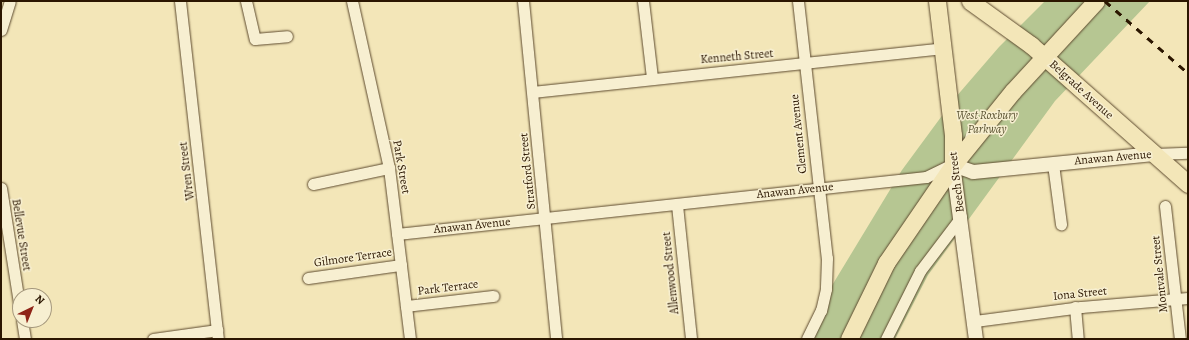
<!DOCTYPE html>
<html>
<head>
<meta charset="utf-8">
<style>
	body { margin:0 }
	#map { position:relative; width:1189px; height:340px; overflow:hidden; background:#f3e6b8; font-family:Alegreya,serif }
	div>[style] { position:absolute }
	.green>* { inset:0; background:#b6c692 }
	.roads { filter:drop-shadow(0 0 1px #5d4a2e) drop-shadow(0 0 1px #5d4a2e) }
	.minor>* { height:11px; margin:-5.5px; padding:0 5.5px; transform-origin:5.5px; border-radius:5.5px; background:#f7efd1 }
	.tertiary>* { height:14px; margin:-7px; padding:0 7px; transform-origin:7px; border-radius:7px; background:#f7efd1 }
	.primary>* { height:17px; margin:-8.5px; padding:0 8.5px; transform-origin:8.5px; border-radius:8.5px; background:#f3e6b8 }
	.rail>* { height:3px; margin-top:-1.5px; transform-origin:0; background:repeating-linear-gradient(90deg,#2b1600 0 7px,transparent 0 14px) }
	span { translate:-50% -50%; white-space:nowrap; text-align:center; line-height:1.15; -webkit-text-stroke:3px #f7efd1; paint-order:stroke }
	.street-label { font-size:12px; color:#2b1600 }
	.park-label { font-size:12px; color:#5c5433; font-style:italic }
	.frame { position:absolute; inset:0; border:2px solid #2b1600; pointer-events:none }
	.north { position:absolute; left:12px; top:288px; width:40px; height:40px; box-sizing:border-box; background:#f7efd1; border:1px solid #a5987d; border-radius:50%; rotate:43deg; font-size:11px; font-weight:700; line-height:16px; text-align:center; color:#2b1600 }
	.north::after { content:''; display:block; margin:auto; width:14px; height:18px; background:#8f2418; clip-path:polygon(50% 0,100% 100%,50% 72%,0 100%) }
</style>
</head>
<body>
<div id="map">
	<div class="green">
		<i style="clip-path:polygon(1045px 1px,1150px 1px,1055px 101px,928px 275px,895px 339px,810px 339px,825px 297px,902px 170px,955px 98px,999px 47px)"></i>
	</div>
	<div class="roads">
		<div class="minor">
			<i style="left:180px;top:1px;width:340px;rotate:83.6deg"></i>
			<i style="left:246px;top:1px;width:39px;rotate:77deg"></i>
			<i style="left:255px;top:39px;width:32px;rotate:-5deg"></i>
			<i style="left:352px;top:1px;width:171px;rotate:77.5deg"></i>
			<i style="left:389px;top:168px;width:172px;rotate:83deg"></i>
			<i style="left:523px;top:1px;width:340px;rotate:84.4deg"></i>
			<i style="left:643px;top:1px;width:78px;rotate:83.3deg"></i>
			<i style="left:798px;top:1px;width:259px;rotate:83.6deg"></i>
			<i style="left:827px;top:258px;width:31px;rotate:92deg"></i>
			<i style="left:826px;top:289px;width:22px;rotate:103deg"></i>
			<i style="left:821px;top:310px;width:32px;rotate:116deg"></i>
			<i style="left:1px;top:30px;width:30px;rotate:-73deg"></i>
			<i style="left:533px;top:92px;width:412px;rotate:-6.1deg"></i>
			<i style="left:1154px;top:154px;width:34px;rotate:-2deg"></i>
			<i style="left:1053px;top:164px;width:61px;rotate:82.4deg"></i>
			<i style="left:313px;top:184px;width:78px;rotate:-11.9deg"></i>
			<i style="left:1px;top:188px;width:123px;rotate:81.1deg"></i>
			<i style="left:677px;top:205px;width:135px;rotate:84deg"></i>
			<i style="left:1165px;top:206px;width:134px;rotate:83.6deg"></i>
			<i style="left:397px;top:234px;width:532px;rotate:-6.15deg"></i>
			<i style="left:926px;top:177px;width:28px;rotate:-26deg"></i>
			<i style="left:308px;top:278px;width:94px;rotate:-8deg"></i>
			<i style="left:406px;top:306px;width:88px;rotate:-6.6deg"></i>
			<i style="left:1075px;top:307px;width:32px;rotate:85deg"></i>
			<i style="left:22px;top:320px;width:19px;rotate:81deg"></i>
			<i style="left:975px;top:321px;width:107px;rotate:-7.5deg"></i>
			<i style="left:1081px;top:307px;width:107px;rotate:-4.8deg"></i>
			<i style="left:153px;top:339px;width:65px;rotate:-8deg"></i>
			<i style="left:886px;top:339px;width:76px;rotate:-63.4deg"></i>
			<i style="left:920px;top:271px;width:68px;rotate:-52.8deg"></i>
		</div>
		<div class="tertiary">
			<i style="left:953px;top:165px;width:21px;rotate:19deg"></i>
			<i style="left:973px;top:172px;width:182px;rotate:-5.7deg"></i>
			<i style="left:953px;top:165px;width:176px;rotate:82.5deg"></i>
		</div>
		<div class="primary">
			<i style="left:937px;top:1px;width:135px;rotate:83.2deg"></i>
			<i style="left:953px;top:135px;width:30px;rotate:90deg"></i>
			<i style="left:970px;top:1px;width:75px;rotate:35.8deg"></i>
			<i style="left:1031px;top:45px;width:210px;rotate:41.5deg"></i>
			<i style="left:849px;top:339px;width:85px;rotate:-64deg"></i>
			<i style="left:886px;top:263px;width:119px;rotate:-55.6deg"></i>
			<i style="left:953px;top:165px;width:95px;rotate:-51deg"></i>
			<i style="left:1013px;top:91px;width:122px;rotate:-47.3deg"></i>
		</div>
	</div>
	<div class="rail">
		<i style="left:1105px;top:1px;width:110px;rotate:40.9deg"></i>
	</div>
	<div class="street-label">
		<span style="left:737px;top:57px;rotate:-5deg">Kenneth Street</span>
		<span style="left:1081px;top:90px;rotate:42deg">Belgrade Avenue</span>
		<span style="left:799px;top:134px;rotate:-96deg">Clement Avenue</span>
		<span style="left:1113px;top:158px;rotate:-5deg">Anawan Avenue</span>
		<span style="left:401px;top:167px;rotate:80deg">Park Street</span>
		<span style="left:187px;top:171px;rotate:-97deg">Wren Street</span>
		<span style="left:528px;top:171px;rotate:-96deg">Stratford Street</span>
		<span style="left:957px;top:182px;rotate:-97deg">Beech Street</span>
		<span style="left:795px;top:191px;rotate:-6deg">Anawan Avenue</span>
		<span style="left:472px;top:226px;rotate:-6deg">Anawan Avenue</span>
		<span style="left:21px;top:235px;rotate:81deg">Bellevue Street</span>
		<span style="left:353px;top:258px;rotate:-8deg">Gilmore Terrace</span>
		<span style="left:671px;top:273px;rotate:-96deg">Allenwood Street</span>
		<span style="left:1160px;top:274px;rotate:-96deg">Montvale Street</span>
		<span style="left:448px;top:288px;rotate:-7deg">Park Terrace</span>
		<span style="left:1080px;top:294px;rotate:-6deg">Iona Street</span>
	</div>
	<div class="park-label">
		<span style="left:987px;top:123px">West Roxbury<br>Parkway</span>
	</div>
	<div class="frame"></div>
	<div class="north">N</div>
</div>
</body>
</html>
